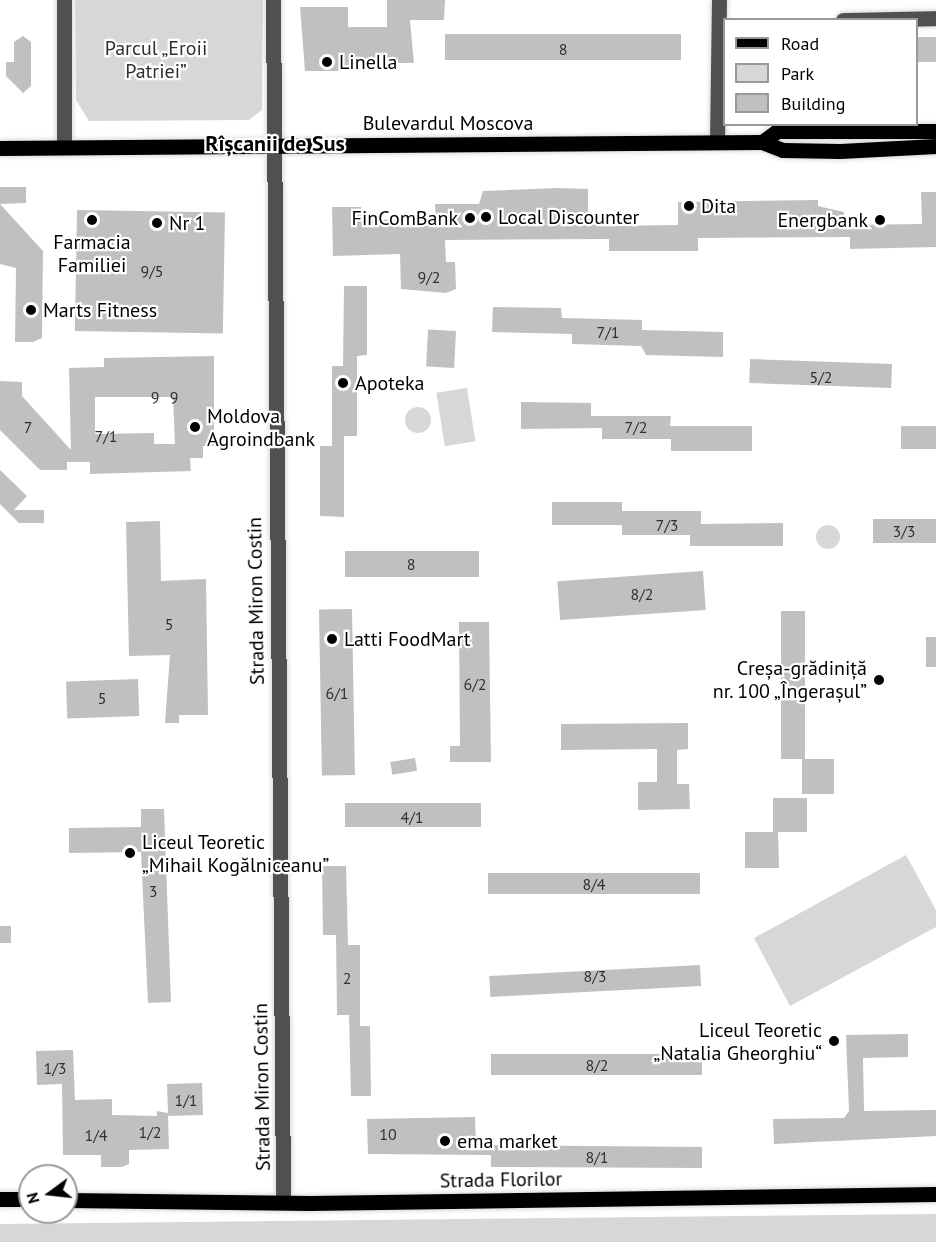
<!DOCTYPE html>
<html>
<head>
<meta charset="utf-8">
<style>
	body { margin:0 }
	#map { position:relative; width:936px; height:1242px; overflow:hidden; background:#fff; font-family:"PT Sans",sans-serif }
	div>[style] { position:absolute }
	.green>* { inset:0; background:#d7d7d7; transform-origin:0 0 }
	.round { border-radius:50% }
	.building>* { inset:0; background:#c0c0c0; transform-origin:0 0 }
	.roads { filter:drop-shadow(0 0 2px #dbdbdb) drop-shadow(0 0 2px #dbdbdb) }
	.minor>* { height:15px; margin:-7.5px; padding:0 7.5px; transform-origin:7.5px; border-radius:7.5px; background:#505050 }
	.major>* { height:15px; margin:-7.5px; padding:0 7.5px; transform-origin:7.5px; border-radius:7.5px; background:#000 }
	.dots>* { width:16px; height:16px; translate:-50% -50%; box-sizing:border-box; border:3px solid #fff; border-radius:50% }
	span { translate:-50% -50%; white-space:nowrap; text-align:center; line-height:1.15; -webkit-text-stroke:4.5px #fff; paint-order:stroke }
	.number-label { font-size:16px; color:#303030 }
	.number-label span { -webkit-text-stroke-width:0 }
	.park-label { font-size:20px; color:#2e2e2e }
	.poi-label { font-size:20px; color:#000 }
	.left { translate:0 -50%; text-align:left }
	.right { translate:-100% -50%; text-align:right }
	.street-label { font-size:20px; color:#000 }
	.quarter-label { font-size:22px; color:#000; font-weight:700 }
	.legend { position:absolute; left:723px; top:18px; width:195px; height:108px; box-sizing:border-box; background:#fff; border:2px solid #999; margin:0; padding:8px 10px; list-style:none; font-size:18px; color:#000 }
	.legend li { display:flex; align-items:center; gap:12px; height:30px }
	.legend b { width:30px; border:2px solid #999 }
	.north { position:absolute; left:18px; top:1164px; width:60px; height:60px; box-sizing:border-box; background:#fff; border:2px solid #999; border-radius:50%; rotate:255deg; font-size:16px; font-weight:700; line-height:24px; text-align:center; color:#000 }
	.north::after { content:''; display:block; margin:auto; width:21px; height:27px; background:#000; clip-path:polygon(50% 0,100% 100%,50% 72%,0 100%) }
</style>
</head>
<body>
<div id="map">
	<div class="green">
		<i style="clip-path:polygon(75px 0,263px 0,262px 110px,249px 120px,89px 121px,76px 100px)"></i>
		<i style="left:467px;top:388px;width:54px;height:31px;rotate:81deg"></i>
		<i class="round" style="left:405px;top:407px;width:26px;height:26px"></i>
		<i class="round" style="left:816px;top:525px;width:24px;height:24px"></i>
		<i style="clip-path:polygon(906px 855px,936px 910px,936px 927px,790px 1006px,754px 938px)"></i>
		<i style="clip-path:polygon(936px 1214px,936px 1242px,0 1242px,0 1224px)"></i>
	</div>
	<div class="building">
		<i style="clip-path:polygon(387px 0,445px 0,444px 20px,410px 20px,414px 63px,351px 63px,351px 71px,305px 71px,300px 7px,348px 7px,348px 27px,387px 27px)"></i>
		<i style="left:681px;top:34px;width:26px;height:236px;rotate:90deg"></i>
		<i style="clip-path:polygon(23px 36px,31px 42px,31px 86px,23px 93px,6px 76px,6px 62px,14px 62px,14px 42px)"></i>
		<i style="left:916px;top:37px;width:20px;height:25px"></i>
		<i style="clip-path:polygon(0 187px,26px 187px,26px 203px,0 204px,43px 251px,42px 338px,33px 342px,15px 342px,16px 268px,0 264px)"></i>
		<i style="clip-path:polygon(557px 188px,588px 189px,588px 215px,603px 215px,603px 226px,678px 225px,678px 202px,818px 200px,818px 206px,844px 212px,844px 225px,922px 224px,921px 192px,936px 192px,936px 247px,850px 249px,850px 237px,698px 238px,698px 251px,609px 251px,609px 239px,445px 240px,446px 262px,455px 262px,456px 289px,446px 293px,401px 289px,400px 254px,333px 256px,332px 207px,361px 207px,361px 219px,436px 221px,435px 204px,479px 204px,483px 191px)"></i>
		<i style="left:77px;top:210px;width:148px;height:121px;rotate:1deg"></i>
		<i style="clip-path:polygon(344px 286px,367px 286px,367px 355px,357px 356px,357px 436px,344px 436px,344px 517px,320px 516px,320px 446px,332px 446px,332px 366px,343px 366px)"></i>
		<i style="clip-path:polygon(493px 307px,561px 308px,562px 318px,642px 320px,642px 330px,723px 332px,723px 357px,646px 355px,641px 346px,572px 344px,572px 334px,492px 332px)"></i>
		<i style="left:456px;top:331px;width:37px;height:28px;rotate:93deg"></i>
		<i style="clip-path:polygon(evenodd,214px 356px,214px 446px,203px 446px,203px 458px,190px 458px,191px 471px,90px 474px,90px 462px,67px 462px,67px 470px,40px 470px,0 430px,0 381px,22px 382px,22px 396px,71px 450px,69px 368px,104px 367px,104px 358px,214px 356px,95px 397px,173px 397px,175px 444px,154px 444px,154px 433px,95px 434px,95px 397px)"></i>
		<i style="left:892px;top:364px;width:24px;height:142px;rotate:92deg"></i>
		<i style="clip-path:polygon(521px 402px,591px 403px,591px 416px,671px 416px,670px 426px,752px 426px,752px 451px,671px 451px,671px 439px,602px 439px,602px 428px,521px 429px)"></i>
		<i style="left:901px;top:426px;width:35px;height:23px"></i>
		<i style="clip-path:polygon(0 470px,27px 496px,14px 510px,44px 510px,44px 523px,19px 523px,0 504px)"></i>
		<i style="clip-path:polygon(552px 502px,622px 502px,622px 511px,701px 511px,701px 524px,783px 523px,783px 546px,690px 546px,690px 535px,622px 535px,622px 525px,552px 525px)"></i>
		<i style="left:873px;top:519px;width:63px;height:24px"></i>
		<i style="clip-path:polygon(160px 521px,161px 581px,206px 579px,208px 715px,179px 715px,179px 723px,165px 723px,170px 655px,129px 656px,126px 522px)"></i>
		<i style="left:345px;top:551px;width:134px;height:26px"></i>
		<i style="left:703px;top:571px;width:39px;height:146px;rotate:86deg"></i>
		<i style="left:352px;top:609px;width:166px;height:33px;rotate:89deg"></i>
		<i style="left:781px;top:611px;width:24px;height:148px"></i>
		<i style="clip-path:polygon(459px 622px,489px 622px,491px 762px,450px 762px,450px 746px,460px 746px)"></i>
		<i style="left:926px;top:637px;width:10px;height:30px"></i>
		<i style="left:138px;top:679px;width:37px;height:72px;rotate:88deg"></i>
		<i style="clip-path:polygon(688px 723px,688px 749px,677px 750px,677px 784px,689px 784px,690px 809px,638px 810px,638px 782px,657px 782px,657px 749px,561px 750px,561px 724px)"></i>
		<i style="left:415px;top:758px;width:13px;height:25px;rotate:81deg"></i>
		<i style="left:802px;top:759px;width:32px;height:35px"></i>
		<i style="clip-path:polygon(773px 798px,807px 798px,807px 832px,778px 832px,779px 868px,745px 868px,745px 832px,773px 832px)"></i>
		<i style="left:481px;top:803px;width:24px;height:136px;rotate:90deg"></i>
		<i style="clip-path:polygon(141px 809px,164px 809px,171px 1002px,148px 1003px,141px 852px,69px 853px,69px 828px,141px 827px)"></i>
		<i style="clip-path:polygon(322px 866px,346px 866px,348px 945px,360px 945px,360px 1026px,370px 1026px,371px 1096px,351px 1096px,349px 1015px,337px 1015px,336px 935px,323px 935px)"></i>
		<i style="left:700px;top:873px;width:21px;height:212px;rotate:90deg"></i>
		<i style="left:0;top:926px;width:11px;height:17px"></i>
		<i style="left:700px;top:965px;width:21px;height:211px;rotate:87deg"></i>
		<i style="clip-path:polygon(908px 1034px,908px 1057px,863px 1058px,864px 1111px,936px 1110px,936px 1136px,774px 1144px,773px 1119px,844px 1118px,849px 1111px,846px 1035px)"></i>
		<i style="clip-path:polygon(73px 1050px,75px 1100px,112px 1099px,112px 1115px,157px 1116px,157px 1111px,168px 1113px,167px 1084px,202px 1083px,203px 1115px,168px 1116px,169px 1149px,129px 1150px,129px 1164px,122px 1167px,101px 1167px,101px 1155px,63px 1155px,62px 1084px,37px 1085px,36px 1051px)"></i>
		<i style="left:702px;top:1054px;width:21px;height:211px;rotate:90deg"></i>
		<i style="clip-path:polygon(475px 1117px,476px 1145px,702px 1147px,702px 1168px,491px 1167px,491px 1155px,368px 1154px,367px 1119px)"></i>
	</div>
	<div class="roads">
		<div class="minor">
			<i style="left:64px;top:0;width:147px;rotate:90deg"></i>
			<i style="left:273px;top:0;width:1202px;rotate:89.52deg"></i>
			<i style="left:843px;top:20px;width:93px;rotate:-1.2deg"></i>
			<i style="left:717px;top:142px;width:142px;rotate:-89.2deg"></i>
		</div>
		<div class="major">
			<i style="left:762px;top:142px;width:19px;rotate:-36deg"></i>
			<i style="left:777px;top:131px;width:159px"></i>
			<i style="left:0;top:148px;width:762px;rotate:-0.45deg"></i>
			<i style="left:762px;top:142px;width:22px;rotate:21deg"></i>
			<i style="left:783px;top:150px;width:57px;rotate:1deg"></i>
			<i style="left:840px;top:151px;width:96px;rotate:-3deg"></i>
			<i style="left:0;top:1199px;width:30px"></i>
			<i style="left:66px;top:1200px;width:244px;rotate:0.7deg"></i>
			<i style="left:310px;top:1203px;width:626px;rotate:-0.82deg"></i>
		</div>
	</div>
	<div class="dots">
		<i style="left:327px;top:62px;background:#000"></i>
		<i style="left:689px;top:206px;background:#000"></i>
		<i style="left:486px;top:217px;background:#000"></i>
		<i style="left:470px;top:218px;background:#000"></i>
		<i style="left:92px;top:220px;background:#000"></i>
		<i style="left:880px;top:220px;background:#000"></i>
		<i style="left:157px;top:223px;background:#000"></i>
		<i style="left:31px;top:310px;background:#000"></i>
		<i style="left:343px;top:383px;background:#000"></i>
		<i style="left:195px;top:427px;background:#000"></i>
		<i style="left:332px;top:639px;background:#000"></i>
		<i style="left:879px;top:680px;background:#000"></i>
		<i style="left:130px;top:853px;background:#000"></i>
		<i style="left:834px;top:1041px;background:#000"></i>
		<i style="left:445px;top:1141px;background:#000"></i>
	</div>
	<div class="number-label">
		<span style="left:563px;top:49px">8</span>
		<span style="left:152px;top:271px">9/5</span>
		<span style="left:429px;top:277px">9/2</span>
		<span style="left:608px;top:332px">7/1</span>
		<span style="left:821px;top:377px">5/2</span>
		<span style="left:155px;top:397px">9</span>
		<span style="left:174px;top:397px">9</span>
		<span style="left:28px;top:427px">7</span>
		<span style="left:636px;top:427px">7/2</span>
		<span style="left:106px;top:436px">7/1</span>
		<span style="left:667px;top:525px">7/3</span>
		<span style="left:904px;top:531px">3/3</span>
		<span style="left:411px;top:564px">8</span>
		<span style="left:642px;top:594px">8/2</span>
		<span style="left:169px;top:624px">5</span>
		<span style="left:475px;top:684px">6/2</span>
		<span style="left:337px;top:693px">6/1</span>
		<span style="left:102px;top:698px">5</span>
		<span style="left:412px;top:817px">4/1</span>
		<span style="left:594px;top:884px">8/4</span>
		<span style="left:153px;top:891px">3</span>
		<span style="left:595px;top:976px">8/3</span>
		<span style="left:347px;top:978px">2</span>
		<span style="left:597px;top:1065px">8/2</span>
		<span style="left:55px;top:1068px">1/3</span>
		<span style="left:186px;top:1100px">1/1</span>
		<span style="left:150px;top:1132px">1/2</span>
		<span style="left:388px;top:1134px">10</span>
		<span style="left:96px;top:1135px">1/4</span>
		<span style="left:597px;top:1157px">8/1</span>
	</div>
	<div class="park-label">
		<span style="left:156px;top:60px">Parcul „Eroii<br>Patriei”</span>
	</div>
	<div class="poi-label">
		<span class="left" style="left:339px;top:62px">Linella</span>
		<span class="left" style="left:701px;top:206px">Dita</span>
		<span class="left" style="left:498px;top:217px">Local Discounter</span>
		<span class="right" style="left:458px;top:218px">FinComBank</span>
		<span class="right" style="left:868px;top:220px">Energbank</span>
		<span class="left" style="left:169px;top:223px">Nr 1</span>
		<span style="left:92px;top:254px">Farmacia<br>Familiei</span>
		<span class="left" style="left:43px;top:310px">Marts Fitness</span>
		<span class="left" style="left:355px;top:383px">Apoteka</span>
		<span class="left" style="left:207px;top:428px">Moldova<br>Agroindbank</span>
		<span class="left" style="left:344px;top:639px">Latti FoodMart</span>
		<span class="right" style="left:867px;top:680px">Creșa-grădiniță<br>nr. 100 „Îngerașul”</span>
		<span class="left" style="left:142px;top:854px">Liceul Teoretic<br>„Mihail Kogălniceanu”</span>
		<span class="right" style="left:822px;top:1042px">Liceul Teoretic<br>„Natalia Gheorghiu“</span>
		<span class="left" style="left:457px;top:1141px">ema market</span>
	</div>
	<div class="street-label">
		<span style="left:448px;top:123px">Bulevardul Moscova</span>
		<span style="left:256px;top:601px;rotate:-91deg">Strada Miron Costin</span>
		<span style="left:262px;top:1087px;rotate:-91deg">Strada Miron Costin</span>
		<span style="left:501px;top:1180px;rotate:-1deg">Strada Florilor</span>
	</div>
	<div class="quarter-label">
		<span style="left:275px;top:144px">Rîșcanii de Sus</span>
	</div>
	<ul class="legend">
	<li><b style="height:8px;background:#000"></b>Road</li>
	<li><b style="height:16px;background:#d7d7d7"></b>Park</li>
	<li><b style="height:16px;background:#c0c0c0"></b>Building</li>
	</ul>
	<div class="north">N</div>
</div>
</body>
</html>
